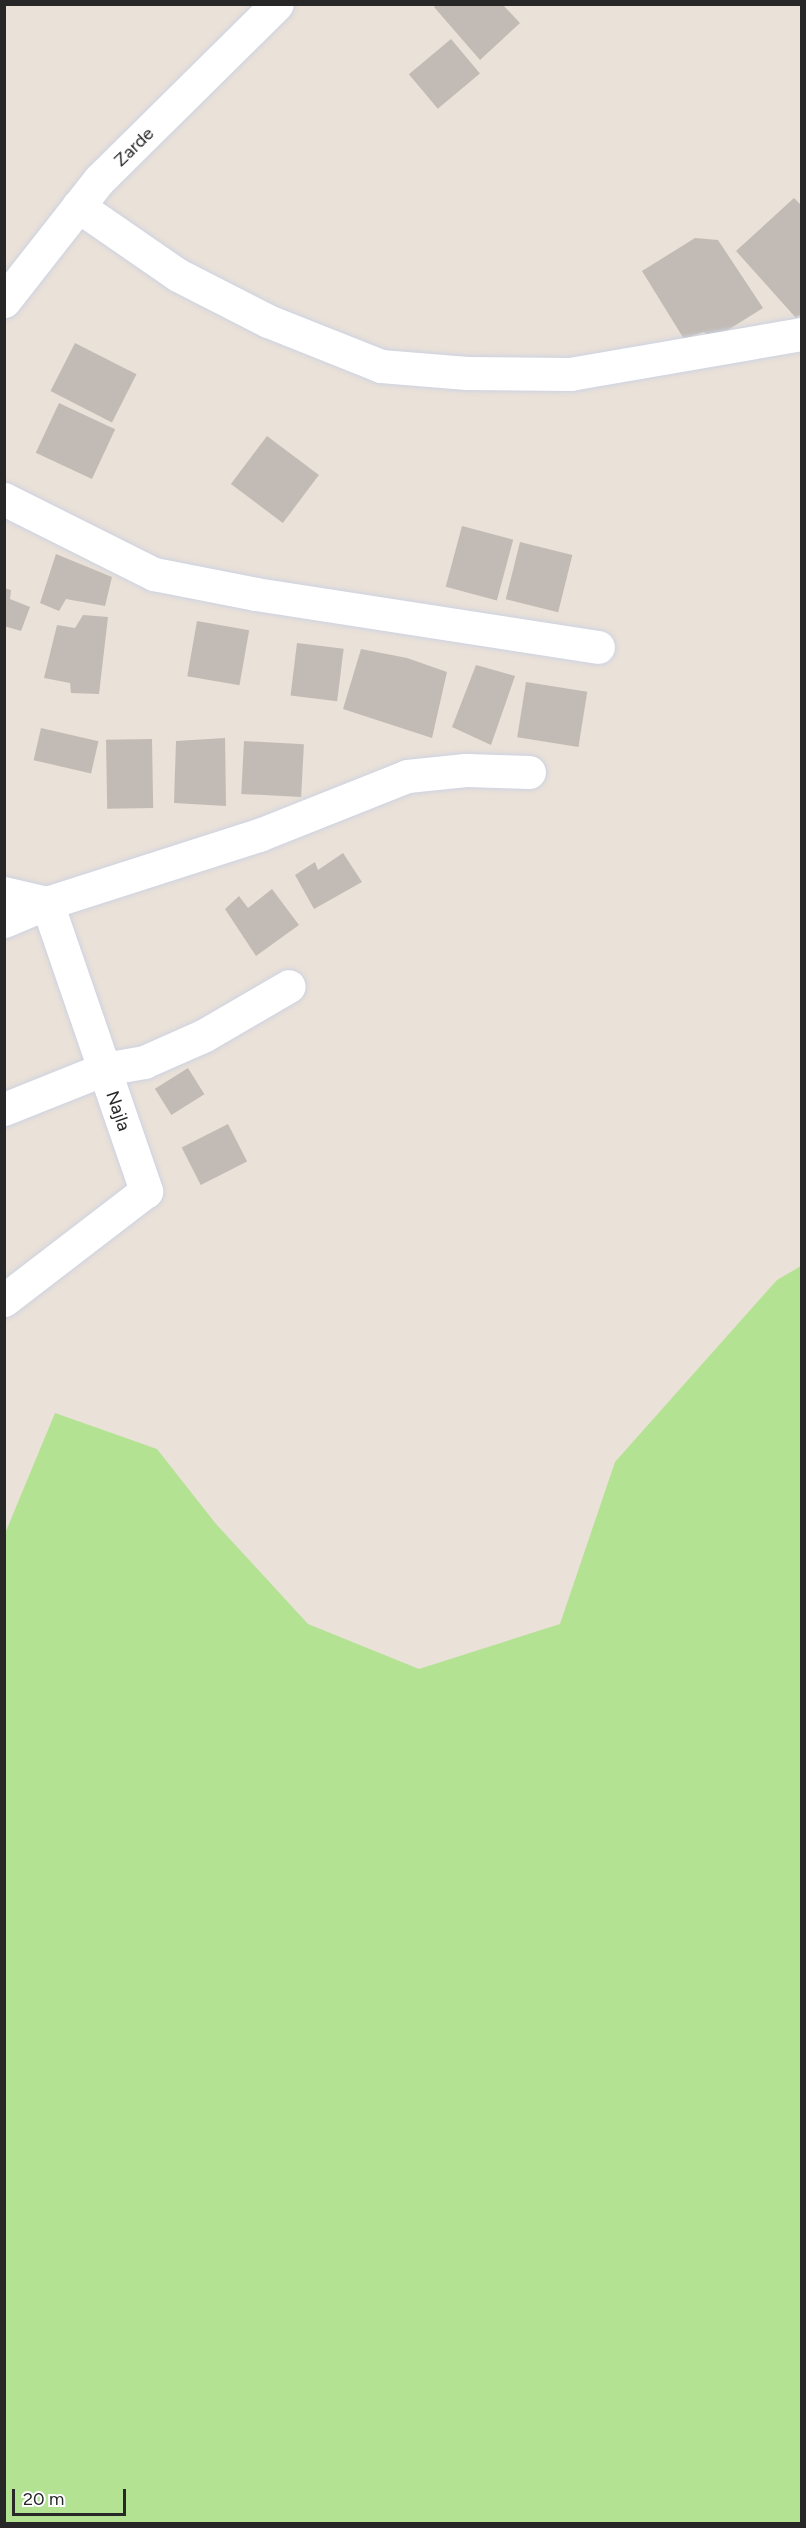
<!DOCTYPE html>
<html>
<head>
<meta charset="utf-8">
<style>
	body { margin:0 }
	#map { position:relative; width:806px; height:2528px; overflow:hidden; background:#eae1d8; font-family:Figtree,sans-serif }
	div>[style] { position:absolute }
	.green>* { inset:0; background:#b3e293 }
	.building>* { inset:0; background:#c2bbb5; transform-origin:0 0 }
	.roads { filter:drop-shadow(0 0 2px #cdd2e1) drop-shadow(0 0 2px #cdd2e1) }
	.minor>* { height:33px; margin:-16.5px; padding:0 16.5px; transform-origin:16.5px; border-radius:16.5px; background:#fff }
	span { translate:-50% -50%; white-space:nowrap; text-align:center; line-height:1.15; -webkit-text-stroke:6px #fff; paint-order:stroke }
	.street-label { font-size:18px; color:#272727 }
	.frame { position:absolute; inset:0; border:6px solid #272727; pointer-events:none }
	.scale { position:absolute; left:12px; top:2489px; width:114px; height:27px; box-sizing:border-box; border:3px solid #272727; border-top:0; padding-left:8px; font-size:18px; line-height:21px; white-space:nowrap; color:#272727; -webkit-text-stroke:4px #fff; paint-order:stroke }
</style>
</head>
<body>
<div id="map">
	<div class="green">
		<i style="clip-path:polygon(801px 1266px,801px 2523px,5px 2523px,4px 1536px,55px 1413px,157px 1449px,216px 1524px,308px 1624px,419px 1669px,560px 1624px,615px 1462px,777px 1280px)"></i>
	</div>
	<div class="building">
		<i style="clip-path:polygon(437px 4px,502px 4px,520px 23px,480px 60px,434px 7px)"></i>
		<i style="left:451px;top:39px;width:45px;height:55px;rotate:50deg"></i>
		<i style="clip-path:polygon(794px 198px,802px 206px,802px 314px,796px 318px,736px 251px)"></i>
		<i style="clip-path:polygon(695px 238px,718px 240px,763px 308px,712px 340px,704px 332px,684px 339px,642px 271px)"></i>
		<i style="left:75px;top:343px;width:69px;height:54px;rotate:27deg"></i>
		<i style="left:59px;top:403px;width:62px;height:55px;rotate:25deg"></i>
		<i style="left:267px;top:436px;width:65px;height:60px;rotate:37deg"></i>
		<i style="left:462px;top:526px;width:53px;height:63px;rotate:15deg"></i>
		<i style="left:520px;top:542px;width:54px;height:59px;rotate:14deg"></i>
		<i style="clip-path:polygon(56px 554px,112px 577px,105px 606px,66px 599px,59px 611px,40px 603px)"></i>
		<i style="clip-path:polygon(4px 588px,11px 590px,10px 599px,30px 607px,21px 631px,4px 626px)"></i>
		<i style="clip-path:polygon(83px 615px,108px 617px,99px 694px,71px 693px,70px 683px,44px 678px,57px 625px,75px 628px)"></i>
		<i style="left:197px;top:621px;width:53px;height:56px;rotate:10deg"></i>
		<i style="left:297px;top:643px;width:47px;height:53px;rotate:7deg"></i>
		<i style="clip-path:polygon(361px 649px,407px 658px,447px 672px,432px 738px,343px 709px)"></i>
		<i style="clip-path:polygon(476px 665px,515px 676px,491px 745px,452px 727px)"></i>
		<i style="left:526px;top:682px;width:62px;height:56px;rotate:9deg"></i>
		<i style="left:41px;top:728px;width:59px;height:33px;rotate:13deg"></i>
		<i style="clip-path:polygon(225px 738px,226px 806px,174px 803px,176px 741px)"></i>
		<i style="left:152px;top:739px;width:69px;height:46px;rotate:89deg"></i>
		<i style="left:244px;top:741px;width:60px;height:53px;rotate:3deg"></i>
		<i style="clip-path:polygon(343px 853px,362px 882px,314px 909px,295px 875px,315px 862px,318px 870px)"></i>
		<i style="clip-path:polygon(272px 889px,299px 925px,256px 956px,225px 909px,239px 896px,248px 908px)"></i>
		<i style="left:188px;top:1068px;width:31px;height:39px;rotate:58deg"></i>
		<i style="left:228px;top:1124px;width:42px;height:52px;rotate:63deg"></i>
	</div>
	<div class="roads">
		<div class="minor">
			<i style="left:78px;top:206px;width:121px;rotate:34.6deg"></i>
			<i style="left:178px;top:275px;width:101px;rotate:27.1deg"></i>
			<i style="left:268px;top:321px;width:122px;rotate:21.7deg"></i>
			<i style="left:381px;top:366px;width:86px;rotate:4.7deg"></i>
			<i style="left:467px;top:373px;width:103px;rotate:0.6deg"></i>
			<i style="left:570px;top:374px;width:235px;rotate:-9.8deg"></i>
			<i style="left:4px;top:301px;width:154px;rotate:-51.9deg"></i>
			<i style="left:99px;top:180px;width:250px;rotate:-44.7deg"></i>
			<i style="left:4px;top:499px;width:168px;rotate:26.6deg"></i>
			<i style="left:154px;top:574px;width:104px;rotate:11.1deg"></i>
			<i style="left:256px;top:594px;width:346px;rotate:8.8deg"></i>
			<i style="left:4px;top:893px;width:44px;rotate:13.1deg"></i>
			<i style="left:47px;top:903px;width:305px;rotate:71deg"></i>
			<i style="left:146px;top:1191px;width:179px;rotate:142.5deg"></i>
			<i style="left:4px;top:921px;width:47px;rotate:-22.7deg"></i>
			<i style="left:47px;top:903px;width:223px;rotate:-17.8deg"></i>
			<i style="left:259px;top:835px;width:159px;rotate:-21.7deg"></i>
			<i style="left:407px;top:776px;width:59px;rotate:-5.8deg"></i>
			<i style="left:466px;top:770px;width:63px;rotate:1.8deg"></i>
			<i style="left:4px;top:1109px;width:108px;rotate:-21.8deg"></i>
			<i style="left:104px;top:1069px;width:41px;rotate:-9.9deg"></i>
			<i style="left:144px;top:1062px;width:64px;rotate:-23.8deg"></i>
			<i style="left:203px;top:1036px;width:99px;rotate:-30.2deg"></i>
		</div>
	</div>
	<div class="street-label">
		<span style="left:134px;top:147px;rotate:-44deg">Zarde</span>
		<span style="left:118px;top:1111px;rotate:71deg">Najla</span>
	</div>
	<div class="frame"></div>
	<div class="scale">20 m</div>
</div>
</body>
</html>
